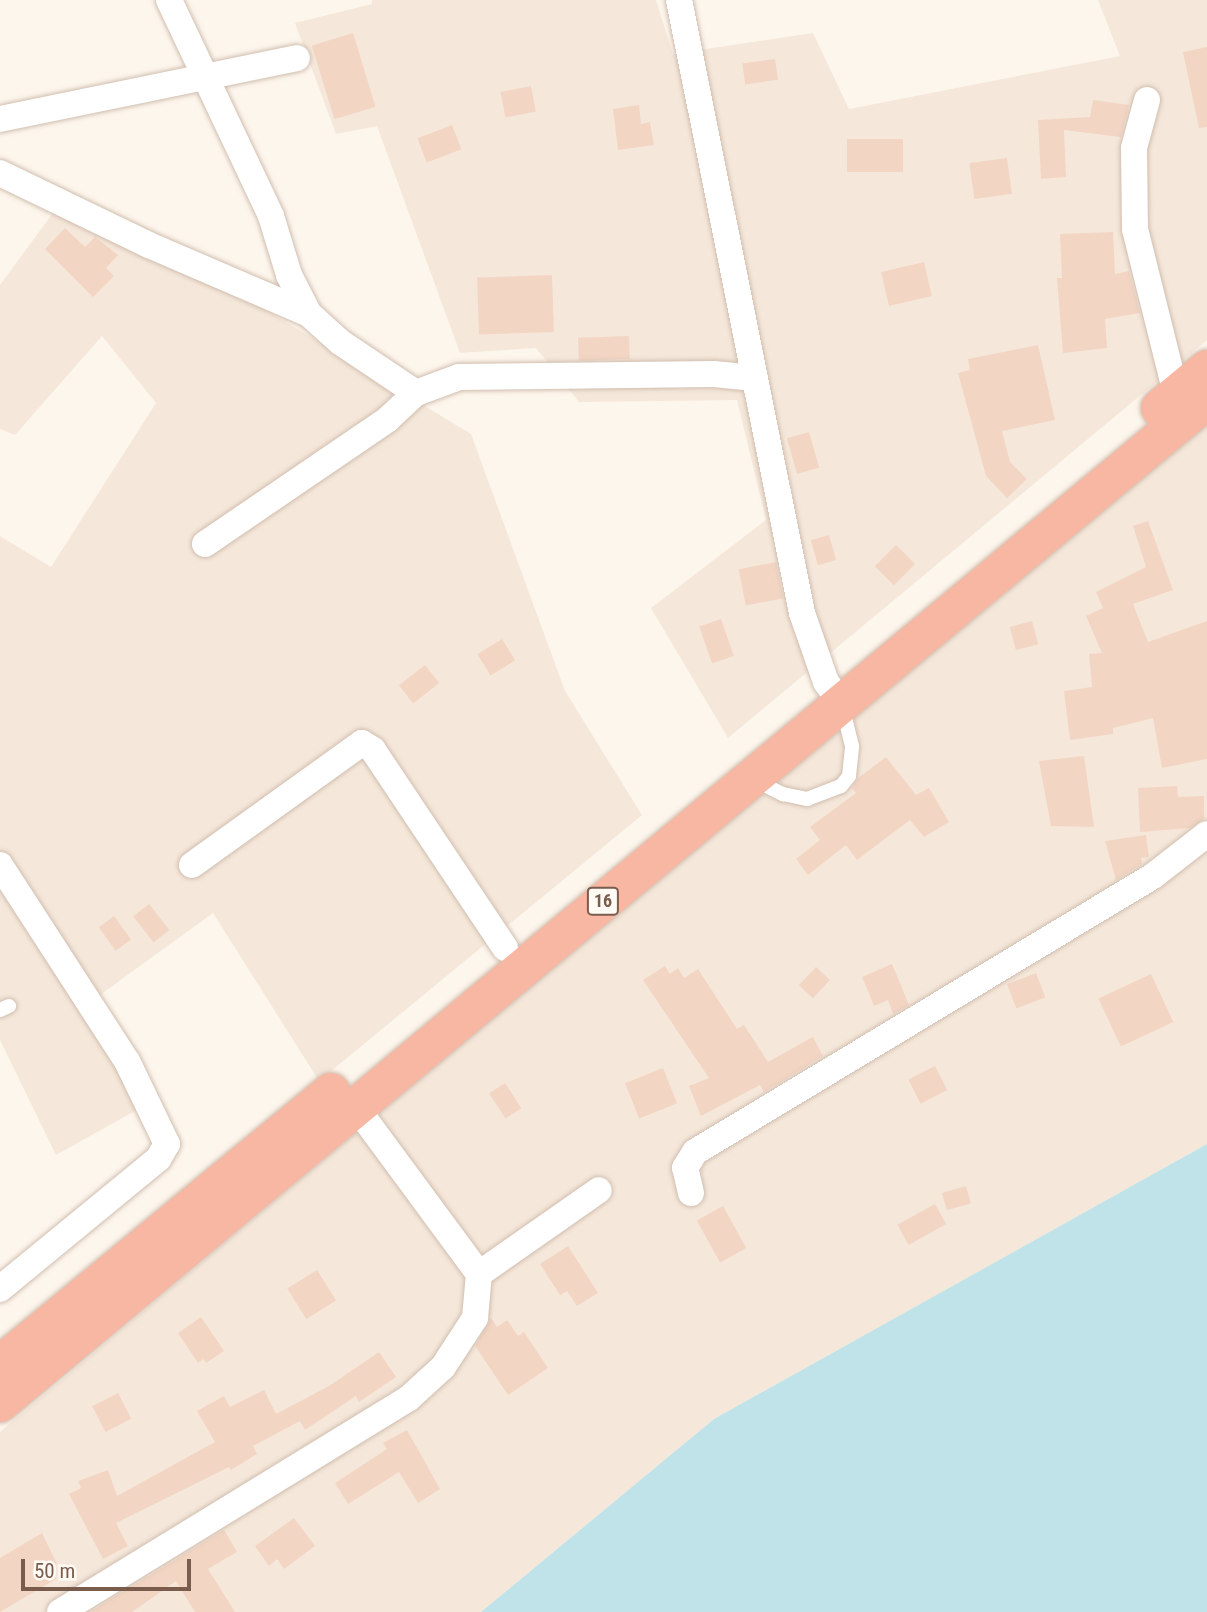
<!DOCTYPE html>
<html>
<head>
<meta charset="utf-8">
<style>
	body { margin:0 }
	#map { position:relative; width:1207px; height:1612px; overflow:hidden; background:#fdf6ec; font-family:"Roboto Condensed",sans-serif }
	div>[style] { position:absolute }
	.residential>* { inset:0; background:#f5e8da }
	.water>* { inset:0; background:#bfe3e8 }
	.building>* { inset:0; background:#f3d5c3; transform-origin:0 0 }
	.roads { filter:drop-shadow(0 0 2px #d1beb0) drop-shadow(0 0 2px #d1beb0) }
	.lane>* { height:14px; margin:-7px; padding:0 7px; transform-origin:7px; border-radius:7px; background:#fff }
	.street>* { height:26px; margin:-13px; padding:0 13px; transform-origin:13px; border-radius:13px; background:#fff }
	.highway>* { height:38px; margin:-19px; padding:0 19px; transform-origin:19px; border-radius:19px; background:#f7b7a3 }
	span { translate:-50% -50%; white-space:nowrap; text-align:center; line-height:1.15; -webkit-text-stroke:7px #fffaf3; paint-order:stroke }
	.shield-label span { padding:2px 5px; background:#fffaf3; border:2px solid; border-radius:5px; -webkit-text-stroke-width:0 }
	.shield-label { font-size:18px; color:#7a5c4d; font-weight:700 }
	.scale { position:absolute; left:21px; top:1559px; width:170px; height:32px; box-sizing:border-box; border:4px solid #7a5c4d; border-top:0; padding-left:9px; font-size:21px; line-height:24px; white-space:nowrap; color:#7a5c4d; -webkit-text-stroke:5px #fffaf3; paint-order:stroke }
</style>
</head>
<body>
<div id="map">
	<div class="residential">
		<i style="clip-path:polygon(372px 0,656px 0,673px 54px,813px 33px,849px 109px,1120px 56px,1098px 0,1207px 0,1207px 340px,728px 738px,651px 608px,766px 520px,737px 400px,579px 402px,536px 348px,460px 353px,377px 126px,336px 134px,295px 23px,372px 4px)"></i>
		<i style="clip-path:polygon(69px 191px,471px 434px,565px 691px,642px 815px,319px 1081px,213px 913px,89px 1003px,142px 1107px,56px 1155px,0 1040px,0 536px,51px 567px,156px 403px,102px 336px,15px 435px,0 429px,0 285px)"></i>
		<i style="clip-path:polygon(1207px 417px,1207px 1144px,714px 1419px,481px 1612px,0 1612px,0 1432px)"></i>
	</div>
	<div class="water">
		<i style="clip-path:polygon(1207px 1144px,1207px 1612px,481px 1612px,714px 1419px)"></i>
	</div>
	<div class="building">
		<i style="left:353px;top:33px;width:77px;height:43px;rotate:73deg"></i>
		<i style="clip-path:polygon(1207px 47px,1207px 127px,1199px 128px,1183px 52px)"></i>
		<i style="left:775px;top:59px;width:21px;height:33px;rotate:82deg"></i>
		<i style="left:531px;top:86px;width:26px;height:31px;rotate:79deg"></i>
		<i style="clip-path:polygon(1093px 100px,1129px 105px,1121px 137px,1064px 130px,1066px 177px,1041px 179px,1038px 120px,1090px 117px)"></i>
		<i style="clip-path:polygon(639px 105px,641px 124px,650px 122px,654px 145px,618px 150px,613px 109px)"></i>
		<i style="left:452px;top:125px;width:26px;height:37px;rotate:69deg"></i>
		<i style="left:847px;top:139px;width:56px;height:33px"></i>
		<i style="left:1007px;top:158px;width:36px;height:38px;rotate:82deg"></i>
		<i style="clip-path:polygon(65px 228px,85px 247px,95px 237px,118px 255px,106px 268px,114px 276px,93px 297px,45px 249px)"></i>
		<i style="clip-path:polygon(1113px 232px,1115px 274px,1129px 271px,1140px 313px,1105px 319px,1107px 348px,1063px 353px,1057px 278px,1062px 278px,1060px 234px)"></i>
		<i style="left:924px;top:262px;width:35px;height:44px;rotate:77deg"></i>
		<i style="left:552px;top:275px;width:57px;height:75px;rotate:88deg"></i>
		<i style="left:629px;top:336px;width:23px;height:51px;rotate:88deg"></i>
		<i style="clip-path:polygon(1038px 345px,1055px 420px,1002px 431px,1010px 462px,1027px 479px,1007px 498px,986px 476px,958px 373px,970px 370px,968px 359px)"></i>
		<i style="left:809px;top:432px;width:37px;height:23px;rotate:74deg"></i>
		<i style="clip-path:polygon(1148px 521px,1173px 590px,1133px 604px,1148px 642px,1207px 621px,1207px 759px,1162px 768px,1153px 718px,1113px 728px,1113px 734px,1070px 740px,1064px 691px,1092px 687px,1089px 654px,1102px 653px,1086px 616px,1103px 608px,1096px 592px,1146px 567px,1133px 526px)"></i>
		<i style="left:829px;top:535px;width:26px;height:19px;rotate:74deg"></i>
		<i style="left:896px;top:545px;width:27px;height:30px;rotate:45deg"></i>
		<i style="left:776px;top:562px;width:37px;height:38px;rotate:79deg"></i>
		<i style="left:721px;top:619px;width:39px;height:23px;rotate:71deg"></i>
		<i style="left:1032px;top:621px;width:24px;height:23px;rotate:75deg"></i>
		<i style="left:502px;top:639px;width:25px;height:29px;rotate:58deg"></i>
		<i style="left:425px;top:665px;width:23px;height:33px;rotate:52deg"></i>
		<i style="clip-path:polygon(1084px 756px,1094px 827px,1051px 826px,1039px 761px)"></i>
		<i style="clip-path:polygon(886px 757px,916px 795px,929px 788px,949px 822px,924px 837px,910px 820px,857px 860px,846px 845px,808px 875px,796px 859px,820px 840px,810px 827px,856px 793px,852px 788px,858px 778px)"></i>
		<i style="clip-path:polygon(1177px 786px,1178px 797px,1204px 796px,1204px 819px,1190px 828px,1140px 832px,1138px 788px)"></i>
		<i style="clip-path:polygon(1146px 835px,1149px 857px,1141px 858px,1142px 864px,1116px 880px,1105px 841px)"></i>
		<i style="left:149px;top:904px;width:33px;height:20px;rotate:52deg"></i>
		<i style="left:114px;top:916px;width:29px;height:19px;rotate:54deg"></i>
		<i style="clip-path:polygon(892px 964px,909px 1005px,893px 1014px,888px 1000px,874px 1006px,862px 977px)"></i>
		<i style="clip-path:polygon(665px 966px,670px 974px,678px 968px,684px 978px,698px 969px,737px 1029px,744px 1025px,768px 1062px,813px 1037px,823px 1056px,764px 1092px,760px 1085px,701px 1116px,689px 1086px,709px 1078px,643px 980px)"></i>
		<i style="left:816px;top:967px;width:19px;height:25px;rotate:43deg"></i>
		<i style="left:1036px;top:973px;width:26px;height:31px;rotate:69deg"></i>
		<i style="left:1151px;top:974px;width:53px;height:58px;rotate:65deg"></i>
		<i style="left:935px;top:1066px;width:27px;height:30px;rotate:63deg"></i>
		<i style="left:663px;top:1068px;width:38px;height:41px;rotate:68deg"></i>
		<i style="left:505px;top:1083px;width:30px;height:19px;rotate:57deg"></i>
		<i style="left:966px;top:1186px;width:18px;height:25px;rotate:74deg"></i>
		<i style="left:935px;top:1204px;width:23px;height:43px;rotate:61deg"></i>
		<i style="left:723px;top:1206px;width:48px;height:30px;rotate:61deg"></i>
		<i style="clip-path:polygon(568px 1246px,598px 1293px,577px 1306px,567px 1291px,560px 1295px,540px 1264px)"></i>
		<i style="left:317px;top:1270px;width:36px;height:35px;rotate:58deg"></i>
		<i style="clip-path:polygon(201px 1317px,224px 1351px,206px 1363px,203px 1359px,198px 1363px,178px 1333px)"></i>
		<i style="clip-path:polygon(491px 1318px,497px 1327px,507px 1320px,518px 1336px,524px 1332px,548px 1368px,508px 1395px,475px 1346px)"></i>
		<i style="clip-path:polygon(379px 1352px,396px 1377px,359px 1402px,356px 1396px,305px 1430px,300px 1421px,253px 1446px,257px 1454px,231px 1470px,229px 1467px,116px 1523px,128px 1546px,103px 1559px,69px 1494px,81px 1488px,78px 1481px,108px 1470px,117px 1496px,215px 1442px,197px 1411px,224px 1396px,230px 1407px,264px 1390px,276px 1414px,329px 1386px)"></i>
		<i style="left:118px;top:1393px;width:29px;height:29px;rotate:63deg"></i>
		<i style="clip-path:polygon(407px 1430px,440px 1489px,418px 1503px,399px 1472px,348px 1504px,335px 1483px,387px 1449px,383px 1443px)"></i>
		<i style="clip-path:polygon(294px 1518px,315px 1546px,284px 1569px,277px 1559px,269px 1566px,255px 1546px)"></i>
		<i style="clip-path:polygon(224px 1530px,237px 1552px,208px 1569px,235px 1612px,195px 1612px,176px 1581px,132px 1612px,90px 1612px)"></i>
		<i style="clip-path:polygon(42px 1533px,57px 1564px,51px 1567px,56px 1579px,0 1612px,0 1558px)"></i>
	</div>
	<div class="roads">
		<div class="lane">
			<i style="left:753px;top:779px;width:34px;rotate:27deg"></i>
			<i style="left:783px;top:794px;width:25px;rotate:12deg"></i>
			<i style="left:807px;top:799px;width:36px;rotate:-21deg"></i>
			<i style="left:841px;top:786px;width:13px;rotate:-51deg"></i>
			<i style="left:849px;top:776px;width:30px;rotate:-84deg"></i>
			<i style="left:852px;top:746px;width:41px;rotate:-104deg"></i>
			<i style="left:0;top:1010px;width:10px;rotate:-24deg"></i>
		</div>
		<div class="street">
			<i style="left:169px;top:0;width:239px;rotate:64.7deg"></i>
			<i style="left:271px;top:216px;width:62px;rotate:73deg"></i>
			<i style="left:289px;top:275px;width:44px;rotate:62.9deg"></i>
			<i style="left:309px;top:314px;width:42px;rotate:42.1deg"></i>
			<i style="left:340px;top:342px;width:92px;rotate:33.9deg"></i>
			<i style="left:679px;top:0;width:625px;rotate:78.65deg"></i>
			<i style="left:802px;top:613px;width:73px;rotate:70.8deg"></i>
			<i style="left:826px;top:682px;width:27px;rotate:54deg"></i>
			<i style="left:1147px;top:100px;width:50px;rotate:105.2deg"></i>
			<i style="left:1134px;top:148px;width:81px;rotate:89.3deg"></i>
			<i style="left:1135px;top:229px;width:170px;rotate:76deg"></i>
			<i style="left:0;top:119px;width:303px;rotate:-11.6deg"></i>
			<i style="left:0;top:173px;width:165px;rotate:25.8deg"></i>
			<i style="left:149px;top:245px;width:174px;rotate:23.3deg"></i>
			<i style="left:205px;top:544px;width:222px;rotate:-34.3deg"></i>
			<i style="left:388px;top:419px;width:38px;rotate:-43deg"></i>
			<i style="left:416px;top:393px;width:46px;rotate:-20.4deg"></i>
			<i style="left:459px;top:377px;width:255px;rotate:-0.7deg"></i>
			<i style="left:714px;top:374px;width:41px;rotate:5.6deg"></i>
			<i style="left:0;top:865px;width:234px;rotate:57.1deg"></i>
			<i style="left:127px;top:1061px;width:92px;rotate:64.3deg"></i>
			<i style="left:167px;top:1144px;width:17px;rotate:121deg"></i>
			<i style="left:158px;top:1159px;width:205px;rotate:140.6deg"></i>
			<i style="left:192px;top:865px;width:209px;rotate:-35.7deg"></i>
			<i style="left:362px;top:743px;width:13px;rotate:32deg"></i>
			<i style="left:373px;top:750px;width:238px;rotate:56.3deg"></i>
			<i style="left:691px;top:1193px;width:26px;rotate:-103deg"></i>
			<i style="left:685px;top:1168px;width:19px;rotate:-58deg"></i>
			<i style="left:695px;top:1152px;width:535px;rotate:-31.07deg"></i>
			<i style="left:1153px;top:876px;width:68px;rotate:-37.9deg"></i>
			<i style="left:479px;top:1274px;width:146px;rotate:-35deg"></i>
			<i style="left:60px;top:1612px;width:409px;rotate:-31.5deg"></i>
			<i style="left:409px;top:1398px;width:46px;rotate:-42.4deg"></i>
			<i style="left:443px;top:1367px;width:59px;rotate:-56.9deg"></i>
			<i style="left:475px;top:1318px;width:44px;rotate:-84.8deg"></i>
			<i style="left:479px;top:1274px;width:209px;rotate:-126.4deg"></i>
		</div>
		<div class="highway">
			<i style="left:1160px;top:408px;width:61px;rotate:-39.7deg"></i>
			<i style="left:0;top:1365px;width:429px;rotate:-39.5deg"></i>
			<i style="left:0;top:1403px;width:1569px;rotate:-39.73deg"></i>
		</div>
	</div>
	<div class="shield-label">
		<span style="left:603px;top:901px">16</span>
	</div>
	<div class="scale">50 m</div>
</div>
</body>
</html>
